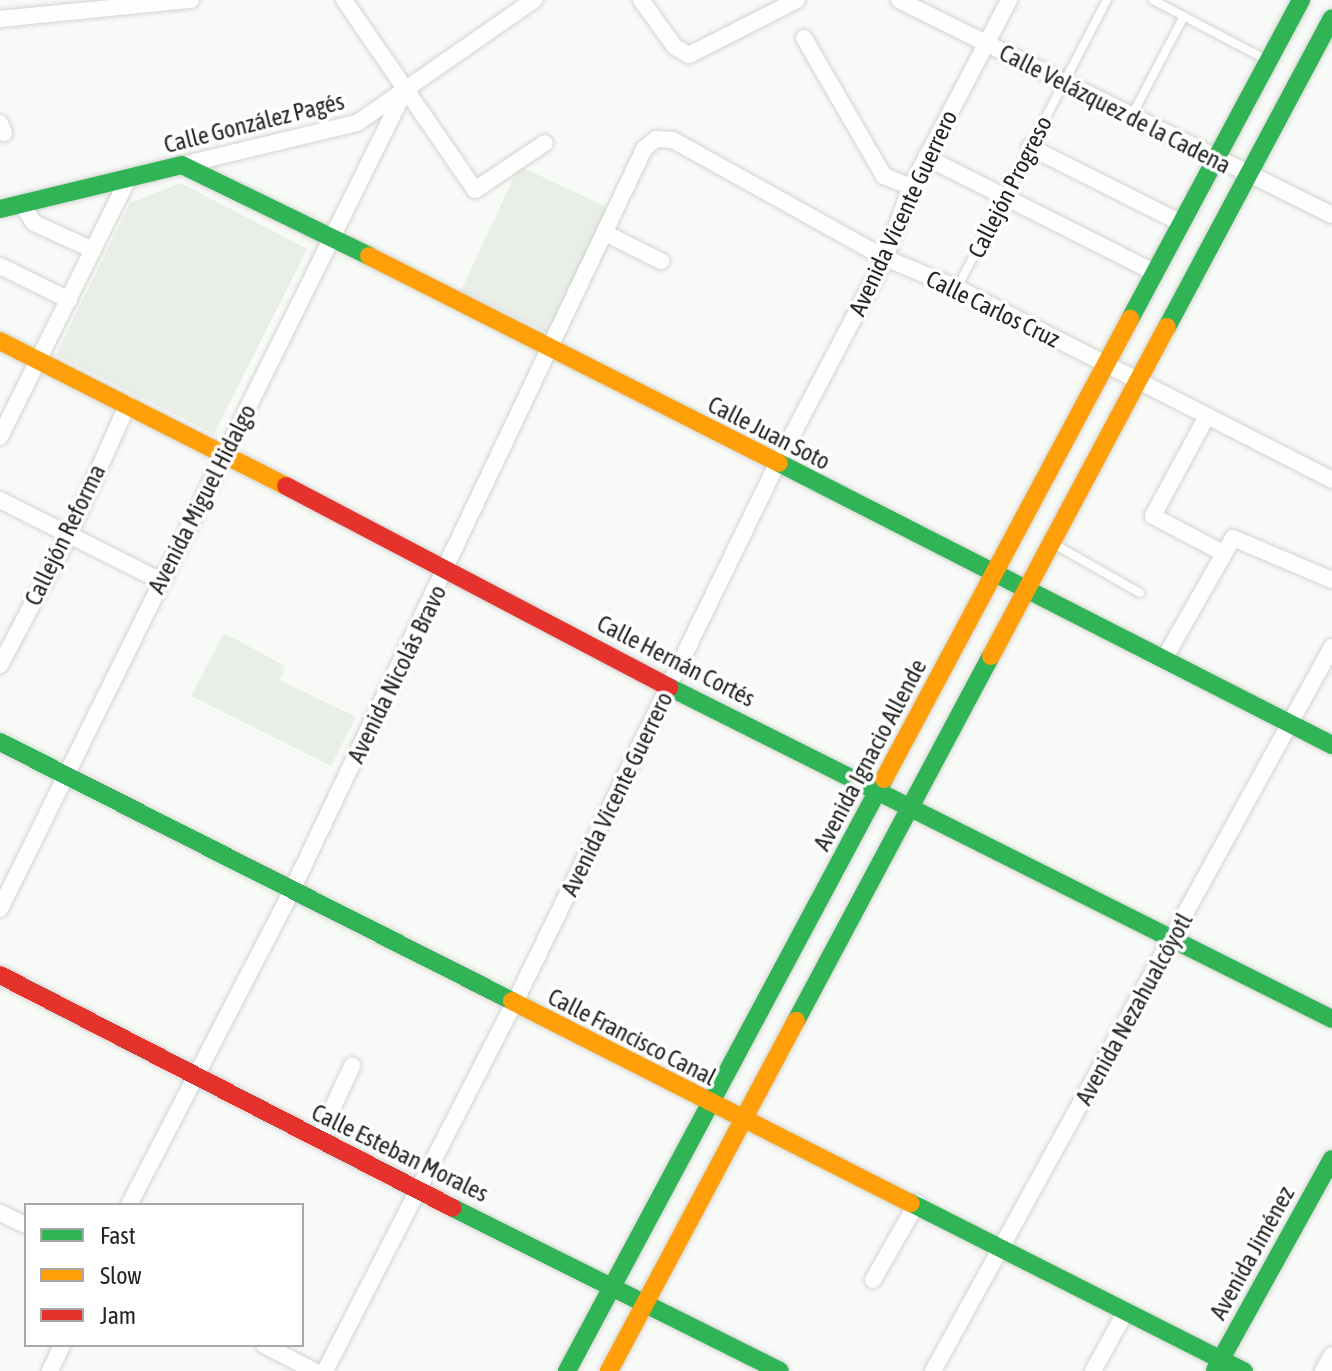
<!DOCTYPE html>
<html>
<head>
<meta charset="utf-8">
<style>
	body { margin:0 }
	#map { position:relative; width:1332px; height:1371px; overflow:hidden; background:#f8faf7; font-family:"Asap Condensed",sans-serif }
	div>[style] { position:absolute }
	.built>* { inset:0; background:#e9efe7; transform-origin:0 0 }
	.roads { filter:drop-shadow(0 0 2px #d2d4d1) drop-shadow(0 0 2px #d2d4d1) }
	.lane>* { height:8px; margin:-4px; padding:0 4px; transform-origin:4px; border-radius:4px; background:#fefefe }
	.street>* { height:16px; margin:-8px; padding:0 8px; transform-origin:8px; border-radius:8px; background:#fefefe }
	.fast>* { height:18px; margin:-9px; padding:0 9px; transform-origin:9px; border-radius:9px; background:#30b455 }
	.slow>* { height:18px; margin:-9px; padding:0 9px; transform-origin:9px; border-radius:9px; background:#ff9f0a }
	.jam>* { height:18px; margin:-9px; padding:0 9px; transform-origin:9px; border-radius:9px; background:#e5322d }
	span { translate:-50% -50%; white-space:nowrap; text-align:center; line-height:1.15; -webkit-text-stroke:7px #fff; paint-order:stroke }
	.street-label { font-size:24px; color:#242624 }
	.legend { position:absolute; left:24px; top:1203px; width:280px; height:144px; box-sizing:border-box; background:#fff; border:2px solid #a7a8a7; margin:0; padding:10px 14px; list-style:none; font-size:24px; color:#242624 }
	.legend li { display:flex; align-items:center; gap:16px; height:40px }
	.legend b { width:40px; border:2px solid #a7a8a7 }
</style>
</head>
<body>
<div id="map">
	<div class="built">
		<i style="left:519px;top:166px;width:98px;height:139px;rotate:25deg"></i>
		<i style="clip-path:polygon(181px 183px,307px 249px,214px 434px,56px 355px,130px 203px)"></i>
		<i style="clip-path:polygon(224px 633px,285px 666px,280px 680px,356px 717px,331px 766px,191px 696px)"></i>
	</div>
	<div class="roads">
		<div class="lane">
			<i style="left:1153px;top:0;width:127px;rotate:27.8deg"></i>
			<i style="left:1131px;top:117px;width:114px;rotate:-62.3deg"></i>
			<i style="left:957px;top:288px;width:325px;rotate:-62.5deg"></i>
			<i style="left:1054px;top:544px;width:99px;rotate:29.7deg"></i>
		</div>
		<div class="street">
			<i style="left:344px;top:0;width:231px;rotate:55.4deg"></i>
			<i style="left:475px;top:190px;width:84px;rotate:-33.9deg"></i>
			<i style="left:641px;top:0;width:58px;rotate:54.1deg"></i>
			<i style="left:675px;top:47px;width:16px;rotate:30deg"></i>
			<i style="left:689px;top:55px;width:121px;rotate:-27deg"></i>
			<i style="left:899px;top:0;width:483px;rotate:26.4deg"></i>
			<i style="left:0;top:19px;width:192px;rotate:-5.7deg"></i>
			<i style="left:804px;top:38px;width:160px;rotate:59.9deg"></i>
			<i style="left:884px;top:176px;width:29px;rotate:22deg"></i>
			<i style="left:0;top:123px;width:11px;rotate:68deg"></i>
			<i style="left:1030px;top:147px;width:169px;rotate:26.7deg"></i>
			<i style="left:926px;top:157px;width:255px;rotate:26.8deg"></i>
			<i style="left:182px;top:165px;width:180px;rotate:-13.5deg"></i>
			<i style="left:357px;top:123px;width:216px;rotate:-34.8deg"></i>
			<i style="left:22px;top:204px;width:22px;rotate:58deg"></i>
			<i style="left:34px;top:223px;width:65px;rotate:24.6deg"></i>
			<i style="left:605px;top:233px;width:63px;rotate:26.6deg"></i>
			<i style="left:0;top:266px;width:77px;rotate:26.2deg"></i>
			<i style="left:1207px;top:416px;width:114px;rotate:118.4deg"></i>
			<i style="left:1153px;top:516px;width:77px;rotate:27.9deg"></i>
			<i style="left:0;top:437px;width:288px;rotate:-63.6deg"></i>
			<i style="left:0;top:500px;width:180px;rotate:26.7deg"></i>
			<i style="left:1164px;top:659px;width:139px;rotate:-60.3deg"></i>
			<i style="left:1233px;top:538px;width:108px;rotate:23deg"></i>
			<i style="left:0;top:665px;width:147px;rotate:-62deg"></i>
			<i style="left:69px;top:535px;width:144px;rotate:-65.8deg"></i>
			<i style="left:0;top:909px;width:914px;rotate:-63.69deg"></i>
			<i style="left:318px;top:1139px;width:81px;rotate:-65deg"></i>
			<i style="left:129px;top:1205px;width:357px;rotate:-62.6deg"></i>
			<i style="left:293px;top:888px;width:818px;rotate:-64.59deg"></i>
			<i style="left:644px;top:149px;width:16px;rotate:-40deg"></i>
			<i style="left:656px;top:139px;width:17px;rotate:3deg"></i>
			<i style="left:673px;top:140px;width:243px;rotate:29.1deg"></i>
			<i style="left:885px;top:258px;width:78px;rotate:22.6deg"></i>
			<i style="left:957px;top:288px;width:421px;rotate:27.1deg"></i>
			<i style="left:0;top:1213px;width:29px;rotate:25deg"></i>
			<i style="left:873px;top:1280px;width:89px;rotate:-60.3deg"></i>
			<i style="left:264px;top:1345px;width:56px;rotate:27.5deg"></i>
			<i style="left:50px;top:1371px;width:29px;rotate:-65deg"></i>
			<i style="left:325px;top:1371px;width:413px;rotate:-62.8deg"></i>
			<i style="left:514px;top:1004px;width:601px;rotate:-64.03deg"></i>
			<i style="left:777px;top:464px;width:233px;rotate:-62.3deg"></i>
			<i style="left:885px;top:258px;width:76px;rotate:-69.9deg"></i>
			<i style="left:911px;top:187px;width:211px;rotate:-62.3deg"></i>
			<i style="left:933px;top:1371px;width:827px;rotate:-61.14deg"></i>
			<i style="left:1093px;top:1371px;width:68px;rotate:-61.2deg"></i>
			<i style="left:1323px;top:1371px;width:18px;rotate:-61deg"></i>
		</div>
		<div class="fast">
			<i style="left:0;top:209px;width:187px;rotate:-13.6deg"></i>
			<i style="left:182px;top:165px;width:208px;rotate:25.9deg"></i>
			<i style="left:1130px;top:319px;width:362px;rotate:-61.8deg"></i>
			<i style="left:1167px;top:327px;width:350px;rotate:-61.9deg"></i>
			<i style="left:779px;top:463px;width:621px;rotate:27.02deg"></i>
			<i style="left:669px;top:687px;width:741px;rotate:26.6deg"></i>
			<i style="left:0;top:742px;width:574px;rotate:26.83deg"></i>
			<i style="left:796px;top:1021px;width:414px;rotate:-61.9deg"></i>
			<i style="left:911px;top:1203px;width:373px;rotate:26.8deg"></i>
			<i style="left:453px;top:1208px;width:365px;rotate:26.5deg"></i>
			<i style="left:1215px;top:1370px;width:241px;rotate:-61deg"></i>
			<i style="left:567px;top:1371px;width:672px;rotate:-61.83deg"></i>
		</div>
		<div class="slow">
			<i style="left:369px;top:256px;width:459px;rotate:26.8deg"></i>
			<i style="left:0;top:341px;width:321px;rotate:26.9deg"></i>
			<i style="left:991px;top:656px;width:373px;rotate:-61.9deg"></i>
			<i style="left:884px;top:779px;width:522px;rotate:-61.86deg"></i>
			<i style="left:512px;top:1001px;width:447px;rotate:26.9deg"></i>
			<i style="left:609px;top:1371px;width:397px;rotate:-61.9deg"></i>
		</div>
		<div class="jam">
			<i style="left:286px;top:486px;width:433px;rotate:27.7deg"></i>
			<i style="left:0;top:975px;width:509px;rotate:27.22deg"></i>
		</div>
	</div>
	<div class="street-label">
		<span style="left:1115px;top:109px;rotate:27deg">Calle Velázquez de la Cadena</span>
		<span style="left:254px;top:123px;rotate:-14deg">Calle González Pagés</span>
		<span style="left:1010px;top:187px;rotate:-63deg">Callejón Progreso</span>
		<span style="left:903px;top:213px;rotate:-65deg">Avenida Vicente Guerrero</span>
		<span style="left:993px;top:309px;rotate:26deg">Calle Carlos Cruz</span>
		<span style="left:769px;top:433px;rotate:27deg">Calle Juan Soto</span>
		<span style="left:202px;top:499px;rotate:-63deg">Avenida Miguel Hidalgo</span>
		<span style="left:65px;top:535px;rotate:-64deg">Callejón Reforma</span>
		<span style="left:676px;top:661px;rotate:27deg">Calle Hernán Cortés</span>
		<span style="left:397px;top:674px;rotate:-64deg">Avenida Nicolás Bravo</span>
		<span style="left:870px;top:755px;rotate:-62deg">Avenida Ignacio Allende</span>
		<span style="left:617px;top:794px;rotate:-64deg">Avenida Vicente Guerrero</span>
		<span style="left:1134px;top:1009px;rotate:-61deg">Avenida Nezahualcóyotl</span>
		<span style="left:632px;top:1037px;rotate:27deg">Calle Francisco Canal</span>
		<span style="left:400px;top:1153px;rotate:26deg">Calle Esteban Morales</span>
		<span style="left:1252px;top:1253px;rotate:-61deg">Avenida Jiménez</span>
	</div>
	<ul class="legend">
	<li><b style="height:10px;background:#30b455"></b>Fast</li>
	<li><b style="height:10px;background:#ff9f0a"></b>Slow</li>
	<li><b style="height:10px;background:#e5322d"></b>Jam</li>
	</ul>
</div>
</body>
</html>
